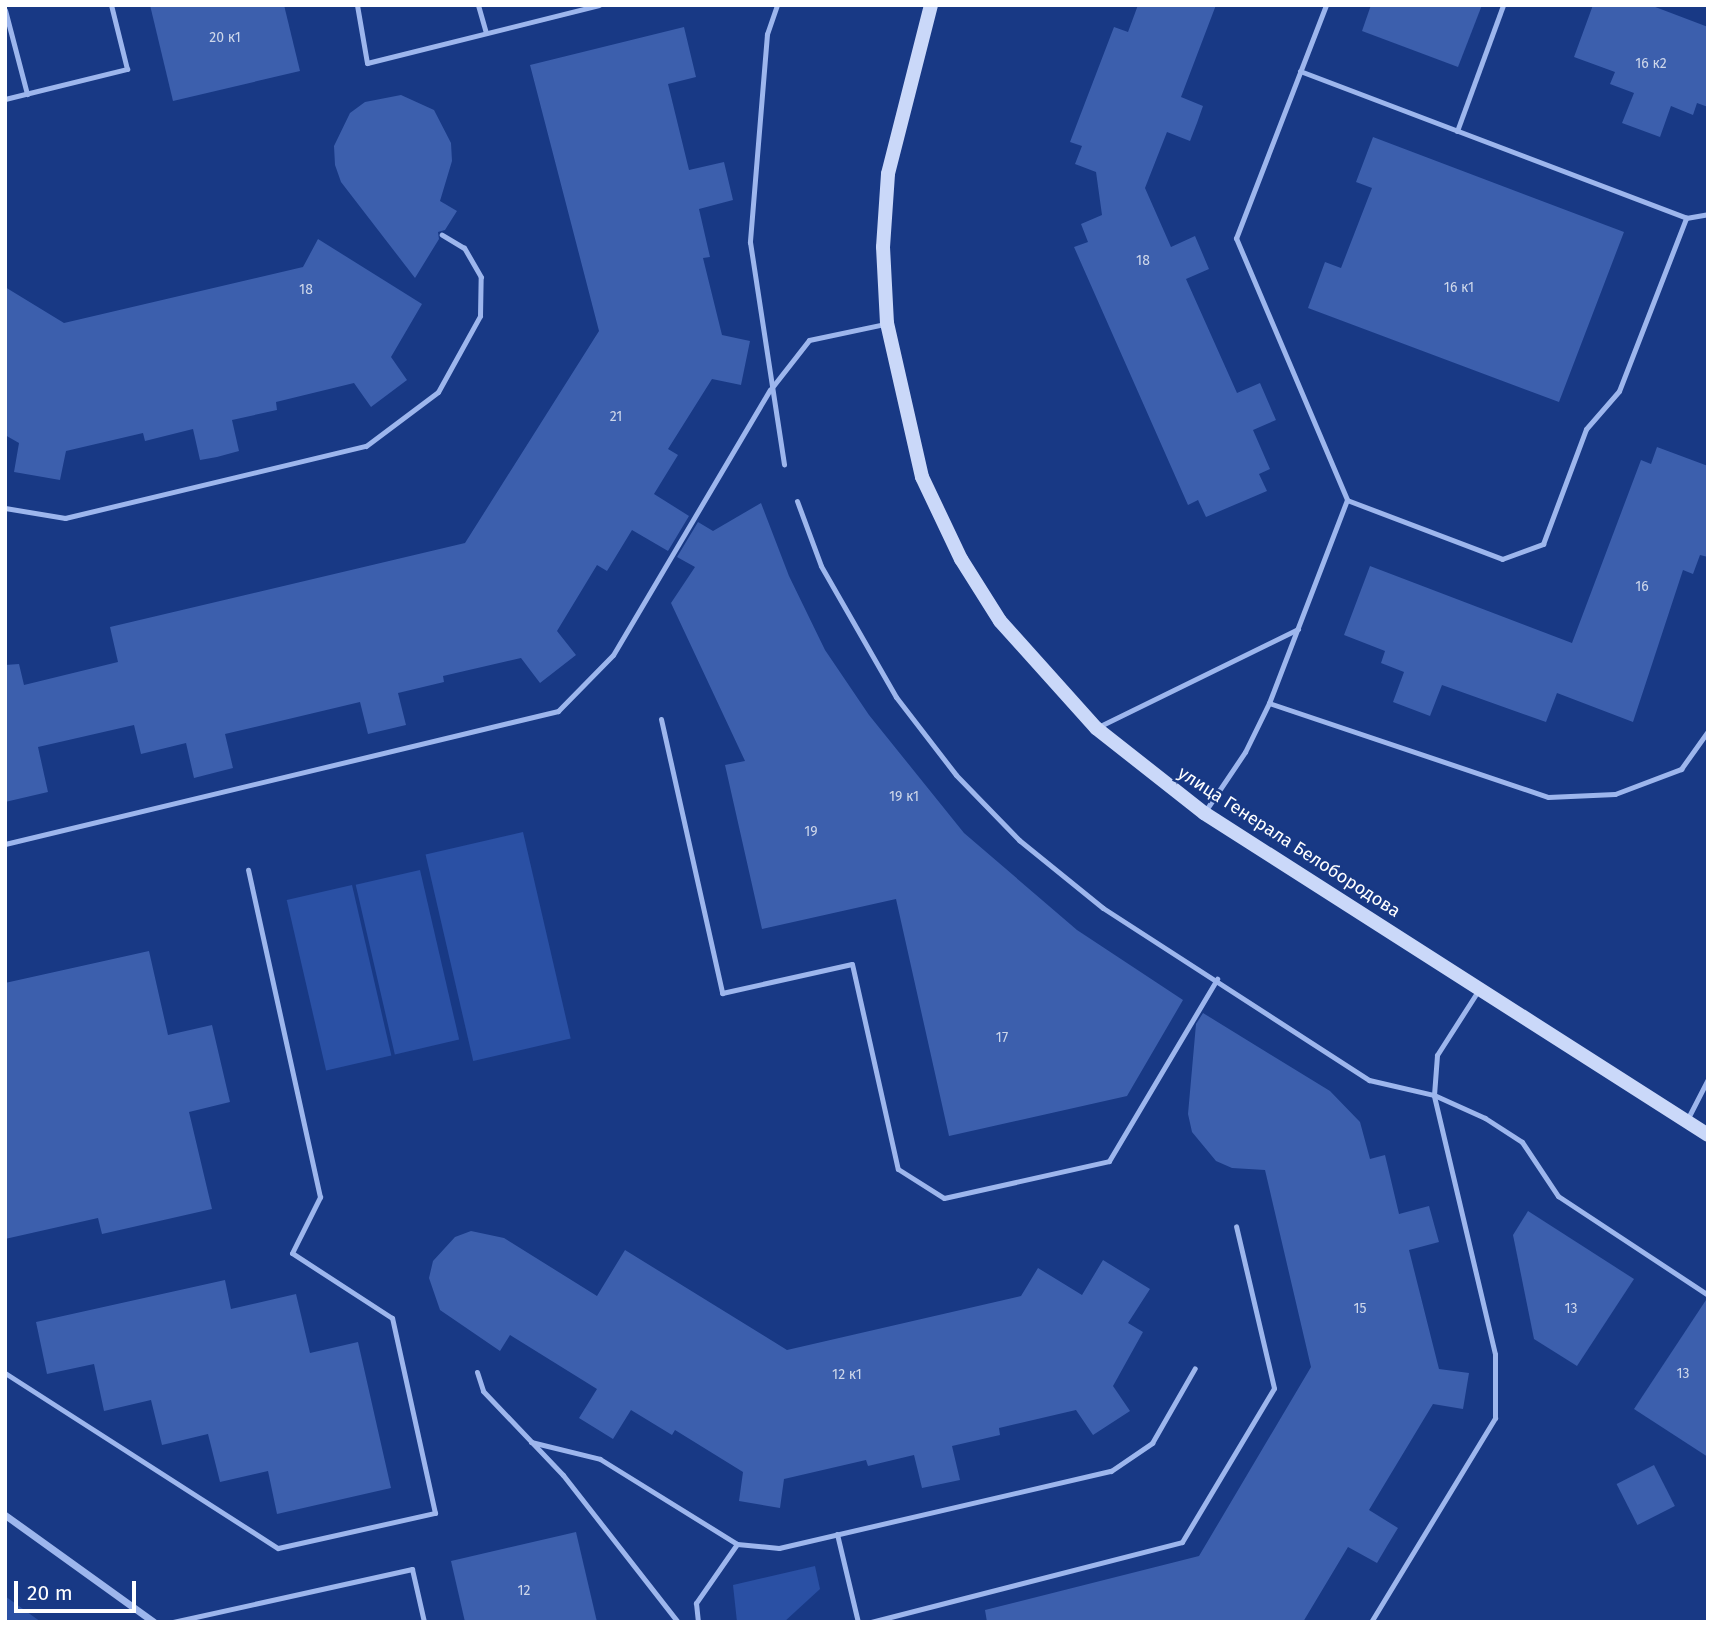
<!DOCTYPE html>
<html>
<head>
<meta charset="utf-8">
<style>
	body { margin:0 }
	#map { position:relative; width:1713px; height:1627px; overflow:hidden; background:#183985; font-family:"Fira Sans",sans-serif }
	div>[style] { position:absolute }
	.green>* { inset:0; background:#2a50a4; transform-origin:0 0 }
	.building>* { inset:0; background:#3c5fad; transform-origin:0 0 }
	.lane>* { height:5px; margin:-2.5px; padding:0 2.5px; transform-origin:2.5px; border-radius:2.5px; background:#9db6ed }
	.street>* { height:7px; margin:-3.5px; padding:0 3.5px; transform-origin:3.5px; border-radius:3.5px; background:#9db6ed }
	.secondary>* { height:14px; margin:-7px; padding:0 7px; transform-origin:7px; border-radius:7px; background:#cad8f9 }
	span { translate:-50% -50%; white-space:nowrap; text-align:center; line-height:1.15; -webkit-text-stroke:5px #183985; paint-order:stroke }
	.number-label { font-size:14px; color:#ced7ea }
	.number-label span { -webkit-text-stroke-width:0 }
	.street-label { font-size:18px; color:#fff }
	.frame { position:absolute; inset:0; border:7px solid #fff; pointer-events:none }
	.scale { position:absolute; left:14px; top:1581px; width:122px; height:32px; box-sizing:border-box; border:4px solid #fff; border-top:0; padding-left:9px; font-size:21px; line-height:24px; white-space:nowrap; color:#fff; -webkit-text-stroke:5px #183985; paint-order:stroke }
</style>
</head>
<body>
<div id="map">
	<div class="green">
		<i style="left:523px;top:832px;width:212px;height:100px;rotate:77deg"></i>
		<i style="left:420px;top:870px;width:174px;height:66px;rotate:77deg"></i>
		<i style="left:352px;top:885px;width:175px;height:67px;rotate:77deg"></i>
		<i style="clip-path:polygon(815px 1566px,820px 1589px,784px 1622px,737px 1622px,733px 1585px)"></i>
		<i style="clip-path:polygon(5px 1596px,41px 1622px,5px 1622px)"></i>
	</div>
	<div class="building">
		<i style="clip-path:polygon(150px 5px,284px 5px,300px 71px,173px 101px)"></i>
		<i style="clip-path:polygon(1138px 5px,1216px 5px,1181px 97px,1203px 106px,1197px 123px,1190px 141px,1167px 132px,1145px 188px,1171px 247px,1195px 236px,1209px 269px,1186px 279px,1237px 393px,1260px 383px,1276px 420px,1253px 430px,1270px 469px,1259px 474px,1267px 491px,1206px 517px,1198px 500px,1188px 505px,1074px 247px,1088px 242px,1081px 224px,1102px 215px,1096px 172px,1075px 164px,1082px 146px,1070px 142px,1114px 27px,1128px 32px)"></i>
		<i style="clip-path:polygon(1371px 5px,1482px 5px,1458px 67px,1362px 31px)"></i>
		<i style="clip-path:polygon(1593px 5px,1650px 5px,1708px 27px,1708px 107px,1697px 103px,1693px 115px,1671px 106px,1660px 137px,1622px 123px,1634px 93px,1610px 84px,1615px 72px,1574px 57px)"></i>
		<i style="clip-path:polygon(684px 27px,696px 77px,668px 84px,689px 170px,724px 162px,733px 200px,699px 209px,710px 257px,703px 258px,722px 335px,750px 341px,741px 385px,712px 379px,668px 449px,678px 455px,654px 494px,689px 516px,668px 551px,632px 530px,607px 571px,597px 565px,557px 631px,576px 655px,540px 683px,521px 658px,443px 676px,444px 682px,398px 693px,406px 725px,368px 734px,360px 702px,225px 734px,233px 768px,194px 778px,186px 743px,141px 754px,134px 725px,38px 747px,48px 792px,5px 802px,5px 665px,19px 664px,24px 685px,118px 662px,110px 627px,465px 543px,599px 331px,530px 65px)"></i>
		<i style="clip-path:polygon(401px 95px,434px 110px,451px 143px,452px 161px,440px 201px,457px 211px,445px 230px,438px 232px,439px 239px,415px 278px,341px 182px,335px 165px,334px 146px,350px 113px,365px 102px)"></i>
		<i style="clip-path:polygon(1373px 137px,1624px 232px,1559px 402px,1308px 308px,1325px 262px,1341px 268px,1372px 188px,1356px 182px)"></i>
		<i style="clip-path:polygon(318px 239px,422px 304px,391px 357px,407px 380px,371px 407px,354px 383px,276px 402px,277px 410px,232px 420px,239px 451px,217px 457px,200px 460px,193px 429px,145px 441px,143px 433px,66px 451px,60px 480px,14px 472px,19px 443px,5px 435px,5px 287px,64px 323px,303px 267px)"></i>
		<i style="clip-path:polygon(1657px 447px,1708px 466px,1708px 557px,1700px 555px,1693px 574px,1683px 570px,1633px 722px,1557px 693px,1546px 722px,1442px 685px,1430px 716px,1393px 702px,1404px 672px,1381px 663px,1385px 651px,1344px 635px,1370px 566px,1572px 643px,1641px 460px,1651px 464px)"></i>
		<i style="clip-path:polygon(761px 503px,789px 576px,825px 650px,869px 715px,964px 833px,1077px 930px,1183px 1000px,1127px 1096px,949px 1136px,896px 899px,762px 929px,725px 765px,745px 761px,671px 603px,695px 567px,677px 557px,698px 522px,713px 531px)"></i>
		<i style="clip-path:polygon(149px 951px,168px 1035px,212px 1025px,230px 1102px,189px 1112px,212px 1209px,102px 1234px,98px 1218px,5px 1239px,5px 983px)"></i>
		<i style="clip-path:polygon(1203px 1013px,1330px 1091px,1360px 1122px,1370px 1159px,1385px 1155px,1399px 1214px,1429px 1206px,1439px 1242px,1409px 1250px,1439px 1369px,1469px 1373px,1463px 1409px,1433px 1404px,1369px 1510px,1398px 1528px,1387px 1546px,1377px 1563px,1348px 1547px,1303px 1622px,987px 1622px,985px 1610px,1199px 1556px,1311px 1367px,1265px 1170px,1232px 1168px,1216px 1161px,1192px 1132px,1188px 1114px,1196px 1024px)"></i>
		<i style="clip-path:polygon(1528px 1211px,1634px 1279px,1577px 1366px,1534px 1339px,1513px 1235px)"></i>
		<i style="clip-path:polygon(471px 1231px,504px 1238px,597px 1296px,625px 1250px,787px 1350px,1021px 1296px,1038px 1268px,1082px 1295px,1103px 1260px,1150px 1289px,1128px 1323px,1143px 1332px,1113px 1386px,1130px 1411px,1093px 1435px,1076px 1410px,999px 1428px,1000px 1435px,952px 1446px,960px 1480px,922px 1488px,914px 1455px,868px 1466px,866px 1460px,784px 1479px,780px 1508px,739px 1501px,743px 1472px,675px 1430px,672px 1435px,631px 1410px,613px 1439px,579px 1418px,597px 1389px,510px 1335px,500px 1351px,440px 1310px,429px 1278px,433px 1261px,455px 1237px)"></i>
		<i style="clip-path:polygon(225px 1280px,231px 1309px,296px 1294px,310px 1353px,358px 1342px,391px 1488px,277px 1514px,268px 1471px,220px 1482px,208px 1434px,162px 1445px,151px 1400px,104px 1411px,94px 1364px,47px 1374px,36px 1322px)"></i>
		<i style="clip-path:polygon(1706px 1300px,1708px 1300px,1708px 1457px,1634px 1409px)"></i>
		<i style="left:1654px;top:1465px;width:46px;height:42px;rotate:63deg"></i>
		<i style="clip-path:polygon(576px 1532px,597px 1622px,465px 1622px,451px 1561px)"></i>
	</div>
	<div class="lane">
		<i style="left:357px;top:5px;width:59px;rotate:80.2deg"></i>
		<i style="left:367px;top:63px;width:239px;rotate:-14deg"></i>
		<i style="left:478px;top:5px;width:29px;rotate:74deg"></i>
		<i style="left:777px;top:5px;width:31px;rotate:109deg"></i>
		<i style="left:767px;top:34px;width:209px;rotate:94.7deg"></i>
		<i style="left:750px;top:242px;width:225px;rotate:81.3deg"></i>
		<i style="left:1326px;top:5px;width:250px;rotate:111.1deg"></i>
		<i style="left:1236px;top:238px;width:285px;rotate:67deg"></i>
		<i style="left:1347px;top:500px;width:166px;rotate:20.8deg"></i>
		<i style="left:1502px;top:559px;width:44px;rotate:-20.1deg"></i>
		<i style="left:1543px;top:544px;width:123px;rotate:-69.5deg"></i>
		<i style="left:1586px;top:429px;width:50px;rotate:-49deg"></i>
		<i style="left:1619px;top:391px;width:186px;rotate:-68.8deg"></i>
		<i style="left:1686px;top:218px;width:22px;rotate:-10deg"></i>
		<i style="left:5px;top:10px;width:87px;rotate:75.3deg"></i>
		<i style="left:1300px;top:71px;width:413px;rotate:20.8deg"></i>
		<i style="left:5px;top:99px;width:126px;rotate:-13.8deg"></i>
		<i style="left:127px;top:69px;width:66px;rotate:-104deg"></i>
		<i style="left:1457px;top:131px;width:134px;rotate:-69.9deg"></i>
		<i style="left:797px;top:501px;width:69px;rotate:69.7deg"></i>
		<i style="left:821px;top:566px;width:151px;rotate:60.2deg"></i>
		<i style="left:896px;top:697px;width:98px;rotate:52.4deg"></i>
		<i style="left:956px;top:775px;width:91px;rotate:45.9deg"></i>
		<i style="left:1019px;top:840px;width:108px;rotate:39deg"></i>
		<i style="left:1103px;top:908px;width:317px;rotate:32.9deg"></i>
		<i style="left:1369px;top:1080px;width:67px;rotate:13deg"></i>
		<i style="left:1434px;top:1095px;width:56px;rotate:24.3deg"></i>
		<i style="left:1485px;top:1118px;width:44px;rotate:33deg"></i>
		<i style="left:1522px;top:1142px;width:65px;rotate:56.3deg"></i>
		<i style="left:1558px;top:1196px;width:180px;rotate:33.4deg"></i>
		<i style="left:5px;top:508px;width:61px;rotate:9.5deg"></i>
		<i style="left:65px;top:518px;width:309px;rotate:-13.5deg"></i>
		<i style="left:366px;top:446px;width:90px;rotate:-36.9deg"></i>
		<i style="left:438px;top:392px;width:87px;rotate:-61.1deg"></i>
		<i style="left:480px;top:316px;width:39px;rotate:-89deg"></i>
		<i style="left:481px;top:277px;width:34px;rotate:-120deg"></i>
		<i style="left:464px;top:248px;width:26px;rotate:-149deg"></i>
		<i style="left:1269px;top:703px;width:294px;rotate:18.6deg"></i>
		<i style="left:1548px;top:797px;width:67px;rotate:-2.6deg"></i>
		<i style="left:1615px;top:794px;width:71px;rotate:-20.7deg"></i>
		<i style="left:1681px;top:769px;width:47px;rotate:-54.6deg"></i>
		<i style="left:661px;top:719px;width:281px;rotate:77.4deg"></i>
		<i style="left:722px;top:993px;width:133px;rotate:-12.6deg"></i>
		<i style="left:852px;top:964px;width:210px;rotate:77.4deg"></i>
		<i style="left:898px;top:1169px;width:54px;rotate:32.2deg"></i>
		<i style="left:944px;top:1198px;width:169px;rotate:-12.6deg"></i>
		<i style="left:1109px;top:1161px;width:212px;rotate:-59.3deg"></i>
		<i style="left:1096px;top:728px;width:225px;rotate:-26.1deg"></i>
		<i style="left:1206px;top:810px;width:70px;rotate:-56.1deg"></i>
		<i style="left:1245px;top:752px;width:55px;rotate:-63.9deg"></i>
		<i style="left:1269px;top:703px;width:217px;rotate:-69deg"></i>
		<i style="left:5px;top:844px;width:569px;rotate:-13.52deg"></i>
		<i style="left:558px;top:711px;width:78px;rotate:-45.5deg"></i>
		<i style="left:613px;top:655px;width:308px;rotate:-59.4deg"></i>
		<i style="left:770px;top:390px;width:63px;rotate:-52deg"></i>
		<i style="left:809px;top:340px;width:78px;rotate:-11.9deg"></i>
		<i style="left:1687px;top:1120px;width:46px;rotate:-62.9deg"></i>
		<i style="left:477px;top:1372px;width:20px;rotate:72deg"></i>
		<i style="left:483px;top:1391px;width:116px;rotate:46.4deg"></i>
		<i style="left:563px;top:1475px;width:187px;rotate:52deg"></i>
		<i style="left:5px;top:1373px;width:324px;rotate:32.7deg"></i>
		<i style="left:278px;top:1548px;width:161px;rotate:-12.6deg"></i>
		<i style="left:435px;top:1513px;width:200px;rotate:-102.4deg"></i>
		<i style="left:392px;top:1318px;width:119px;rotate:-147deg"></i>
		<i style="left:292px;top:1253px;width:63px;rotate:-63.4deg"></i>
		<i style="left:320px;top:1197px;width:335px;rotate:-102.4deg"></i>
		<i style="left:531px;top:1442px;width:71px;rotate:13.8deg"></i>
		<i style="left:600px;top:1459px;width:161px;rotate:31.8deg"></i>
		<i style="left:737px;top:1544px;width:72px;rotate:124.8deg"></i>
		<i style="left:696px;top:1603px;width:19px;rotate:84deg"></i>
		<i style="left:837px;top:1534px;width:90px;rotate:76.6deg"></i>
		<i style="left:737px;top:1544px;width:42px;rotate:5.4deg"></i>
		<i style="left:779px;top:1548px;width:341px;rotate:-13.1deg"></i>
		<i style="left:1111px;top:1471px;width:50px;rotate:-34.3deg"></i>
		<i style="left:1152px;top:1443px;width:86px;rotate:-60.2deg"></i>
		<i style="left:173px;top:1622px;width:245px;rotate:-12.5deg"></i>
		<i style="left:412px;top:1569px;width:54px;rotate:77.2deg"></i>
		<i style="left:871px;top:1622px;width:321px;rotate:-14.4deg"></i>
		<i style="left:1182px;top:1542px;width:179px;rotate:-59.1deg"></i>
		<i style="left:1274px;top:1388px;width:166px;rotate:-103.2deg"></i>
		<i style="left:1371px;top:1622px;width:239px;rotate:-58.7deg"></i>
		<i style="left:1495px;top:1418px;width:64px;rotate:-90deg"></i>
		<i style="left:1495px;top:1354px;width:266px;rotate:-103.3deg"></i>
		<i style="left:1434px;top:1095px;width:40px;rotate:-85.7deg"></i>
		<i style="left:1437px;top:1055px;width:76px;rotate:-57.4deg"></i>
	</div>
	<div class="street">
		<i style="left:5px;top:1515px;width:183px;rotate:35.7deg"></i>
	</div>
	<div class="secondary">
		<i style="left:931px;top:5px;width:174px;rotate:104.3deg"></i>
		<i style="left:888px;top:174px;width:73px;rotate:93.9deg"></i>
		<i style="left:883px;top:247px;width:76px;rotate:87deg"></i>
		<i style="left:887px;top:323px;width:158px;rotate:77.2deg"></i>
		<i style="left:922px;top:477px;width:91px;rotate:64.6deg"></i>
		<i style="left:961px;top:559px;width:73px;rotate:57.8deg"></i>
		<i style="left:1000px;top:621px;width:144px;rotate:48.1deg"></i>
		<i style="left:1096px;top:728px;width:137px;rotate:38.2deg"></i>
		<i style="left:1204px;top:813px;width:598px;rotate:32.57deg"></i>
	</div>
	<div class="number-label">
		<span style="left:225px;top:38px">20 к1</span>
		<span style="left:1651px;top:64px">16 к2</span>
		<span style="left:1143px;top:261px">18</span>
		<span style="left:1459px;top:288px">16 к1</span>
		<span style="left:306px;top:290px">18</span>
		<span style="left:616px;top:417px">21</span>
		<span style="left:1642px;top:587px">16</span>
		<span style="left:904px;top:797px">19 к1</span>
		<span style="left:811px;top:832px">19</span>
		<span style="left:1002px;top:1038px">17</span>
		<span style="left:1360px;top:1309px">15</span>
		<span style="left:1571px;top:1309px">13</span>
		<span style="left:1683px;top:1374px">13</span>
		<span style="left:847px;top:1375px">12 к1</span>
		<span style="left:524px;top:1591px">12</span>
	</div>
	<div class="street-label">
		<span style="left:1289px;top:842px;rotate:33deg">улица Генерала Белобородова</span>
	</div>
	<div class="frame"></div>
	<div class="scale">20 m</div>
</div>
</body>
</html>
